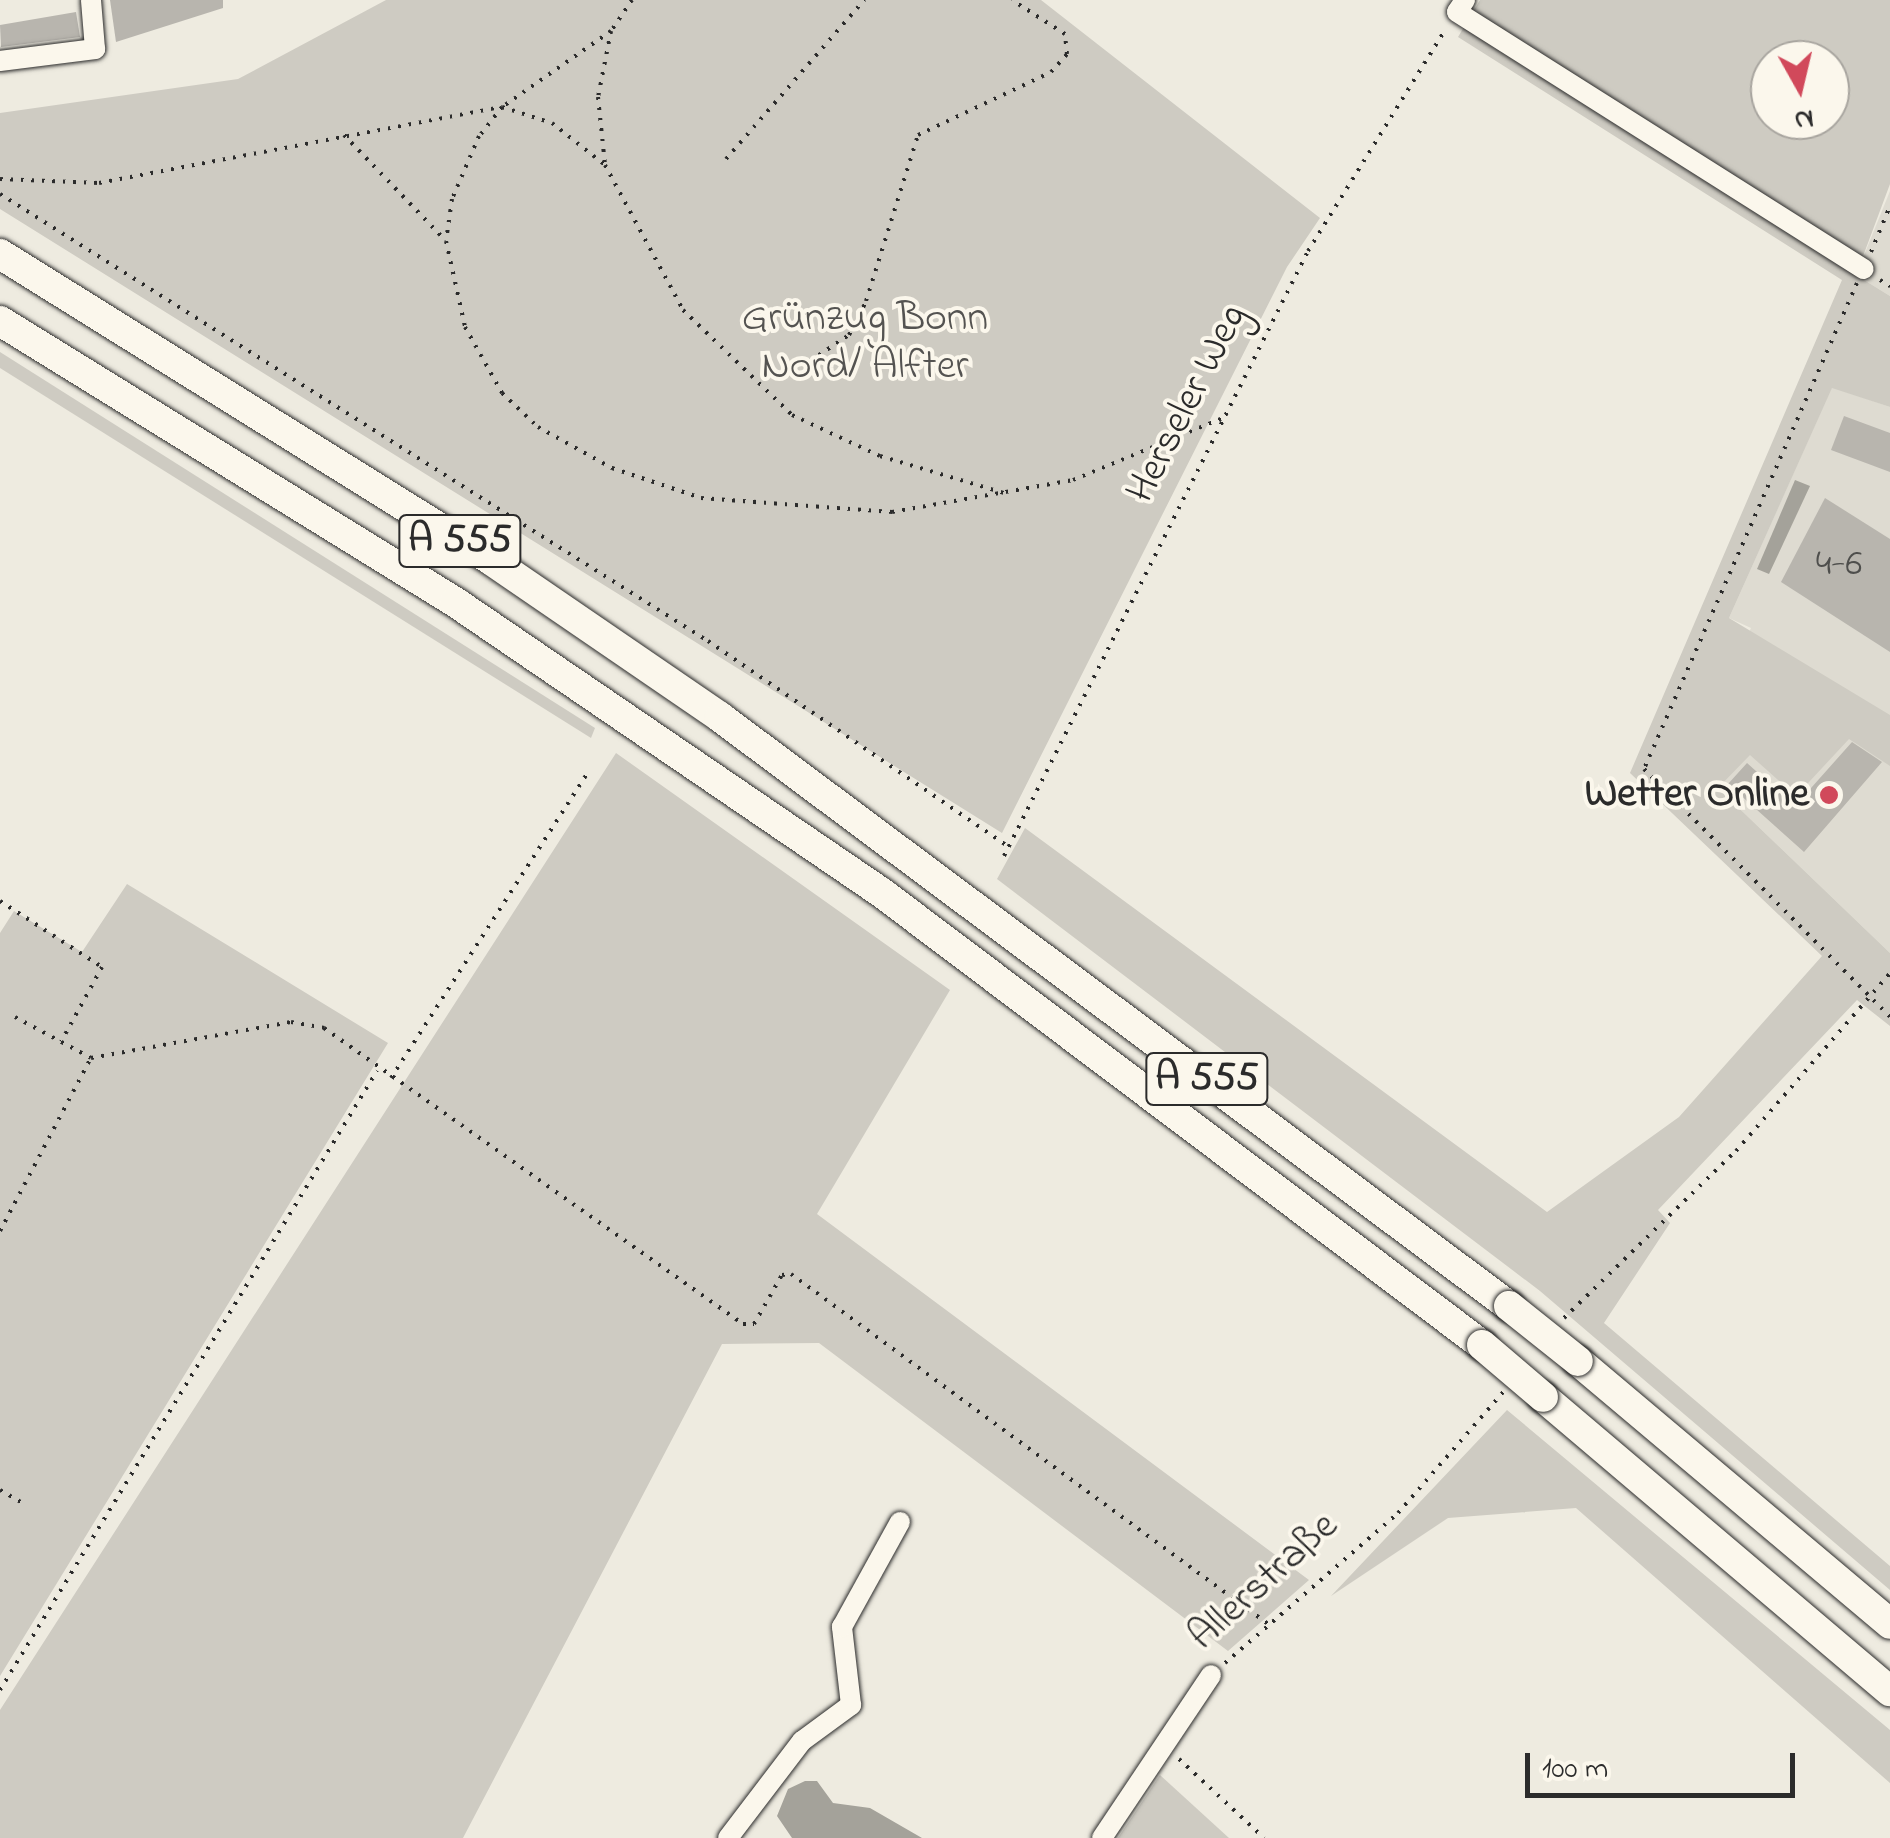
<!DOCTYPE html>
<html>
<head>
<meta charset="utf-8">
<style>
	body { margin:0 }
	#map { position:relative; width:1890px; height:1838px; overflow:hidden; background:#eeebe0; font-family:"Indie Flower",sans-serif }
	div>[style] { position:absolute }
	.built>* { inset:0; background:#dedbd1 }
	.green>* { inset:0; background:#cecbc2 }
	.water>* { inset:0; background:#a4a29a }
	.building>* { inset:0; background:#b8b5ae }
	.path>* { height:4px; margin-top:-2px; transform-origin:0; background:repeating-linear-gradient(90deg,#2b2b2b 0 2.5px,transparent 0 10.5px) }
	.roads { filter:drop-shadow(0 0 2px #2b2b2b) drop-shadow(0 0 2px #2b2b2b) }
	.minor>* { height:20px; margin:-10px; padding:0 10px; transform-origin:10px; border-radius:10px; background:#fbf7ec }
	.highway>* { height:30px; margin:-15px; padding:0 15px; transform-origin:15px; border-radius:15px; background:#fbf7ec }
	.bridges { filter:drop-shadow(0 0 2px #2b2b2b) drop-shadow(0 0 2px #2b2b2b) }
	.highway-bridge>* { height:30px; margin:-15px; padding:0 15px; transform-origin:15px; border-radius:15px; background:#fbf7ec }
	.dots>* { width:28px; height:28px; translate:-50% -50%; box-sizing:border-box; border:5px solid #fbf7ec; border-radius:50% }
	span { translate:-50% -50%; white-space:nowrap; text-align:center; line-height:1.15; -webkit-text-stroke:8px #fbf7ec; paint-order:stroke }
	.number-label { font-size:38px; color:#4e4e4c }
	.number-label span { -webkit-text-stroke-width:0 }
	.shield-label span { padding:2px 8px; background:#fbf7ec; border:2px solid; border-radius:8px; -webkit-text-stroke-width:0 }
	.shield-label { font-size:40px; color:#2b2b2b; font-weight:700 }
	.park-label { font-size:42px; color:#545351 }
	.street-label { font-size:42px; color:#2b2b2b }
	.poi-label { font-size:42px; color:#2b2b2b; font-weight:700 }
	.right { translate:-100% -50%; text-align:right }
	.north { position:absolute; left:1750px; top:40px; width:100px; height:100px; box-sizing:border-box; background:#fbf7ec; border:2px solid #a8a59f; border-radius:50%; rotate:172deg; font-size:28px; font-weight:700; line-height:40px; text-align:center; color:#2b2b2b }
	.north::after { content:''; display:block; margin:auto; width:35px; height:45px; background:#d1495b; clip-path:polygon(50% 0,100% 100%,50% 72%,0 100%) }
	.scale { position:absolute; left:1525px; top:1753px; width:270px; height:45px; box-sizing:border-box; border:5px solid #2b2b2b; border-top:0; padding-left:12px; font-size:30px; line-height:35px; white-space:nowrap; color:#2b2b2b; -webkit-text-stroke:8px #fbf7ec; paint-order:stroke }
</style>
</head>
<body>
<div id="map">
	<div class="built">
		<i style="clip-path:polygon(1890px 191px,1890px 296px,1856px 275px)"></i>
		<i style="clip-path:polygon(1832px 387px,1890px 407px,1890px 953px,1692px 763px,1751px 628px,1729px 618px)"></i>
	</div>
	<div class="green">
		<i style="clip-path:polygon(386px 0,1041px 0,1320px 218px,1287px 267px,1002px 833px,0 209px,0 113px,238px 79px)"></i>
		<i style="clip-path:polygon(evenodd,1480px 0,1890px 0,1890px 184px,1856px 275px,1890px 296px,1890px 407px,1832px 388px,1729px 618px,1890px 715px,1890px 766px,1849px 739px,1796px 796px,1750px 755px,1718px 788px,1890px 953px,1890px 1026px,1857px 1000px,1658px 1210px,1670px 1223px,1604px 1323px,1890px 1566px,1890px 1590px,1540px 1291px,997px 879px,1025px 828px,1547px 1212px,1679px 1117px,1822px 956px,1630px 773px,1842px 280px,1458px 37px,1480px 0,1770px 60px,1830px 60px,1830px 120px,1770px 120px,1770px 60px)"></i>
		<i style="clip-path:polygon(0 352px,595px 728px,591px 738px,0 368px)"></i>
		<i style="clip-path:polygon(616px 753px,950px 990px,817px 1214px,1309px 1580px,1228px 1651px,819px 1343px,722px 1344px,463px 1838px,0 1838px,0 1710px)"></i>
		<i style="clip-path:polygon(127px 884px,388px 1043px,0 1676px,0 933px,14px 911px,82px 952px)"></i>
		<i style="clip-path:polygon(1507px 1410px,1890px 1730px,1890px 1783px,1576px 1508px,1448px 1518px,1331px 1596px)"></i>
		<i style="clip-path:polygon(1160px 1775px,1229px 1838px,1118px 1838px)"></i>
	</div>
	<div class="water">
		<i style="clip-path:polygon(1795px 480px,1810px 486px,1769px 574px,1757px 569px)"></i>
		<i style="clip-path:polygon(805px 1781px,817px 1781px,833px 1803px,870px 1808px,922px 1838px,792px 1838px,777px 1816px,788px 1789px)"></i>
	</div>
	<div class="building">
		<i style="clip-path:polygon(110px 0,223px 0,223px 8px,116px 42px)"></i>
		<i style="clip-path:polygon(76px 12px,80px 37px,1px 47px,0 25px)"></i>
		<i style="clip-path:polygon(1844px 416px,1890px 433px,1890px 472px,1831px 450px)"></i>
		<i style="clip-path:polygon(1825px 498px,1890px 539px,1890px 652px,1781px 582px)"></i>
		<i style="clip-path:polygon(1852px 742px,1882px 762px,1804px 852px,1728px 784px,1747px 763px,1795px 806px)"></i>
	</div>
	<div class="path">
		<i style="left:632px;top:0;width:37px;rotate:124deg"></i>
		<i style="left:611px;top:31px;width:133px;rotate:145.1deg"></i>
		<i style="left:502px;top:107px;width:37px;rotate:128deg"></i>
		<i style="left:479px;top:136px;width:69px;rotate:113.2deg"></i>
		<i style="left:452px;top:199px;width:42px;rotate:98.1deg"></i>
		<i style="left:446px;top:241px;width:88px;rotate:77.5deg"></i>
		<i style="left:465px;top:327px;width:76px;rotate:60.7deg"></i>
		<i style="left:502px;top:393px;width:50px;rotate:43.4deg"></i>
		<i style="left:538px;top:427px;width:85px;rotate:29deg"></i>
		<i style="left:612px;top:468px;width:94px;rotate:18.6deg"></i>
		<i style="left:701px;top:498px;width:192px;rotate:4.2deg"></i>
		<i style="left:892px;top:512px;width:184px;rotate:-10deg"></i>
		<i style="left:1073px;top:480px;width:162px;rotate:-22.5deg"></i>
		<i style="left:611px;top:31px;width:67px;rotate:101.1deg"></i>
		<i style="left:598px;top:97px;width:68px;rotate:84.1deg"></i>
		<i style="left:605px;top:165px;width:165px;rotate:61.7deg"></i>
		<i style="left:683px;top:310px;width:151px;rotate:43.9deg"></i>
		<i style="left:792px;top:415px;width:97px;rotate:25deg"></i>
		<i style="left:880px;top:456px;width:129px;rotate:16.6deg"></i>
		<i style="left:344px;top:135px;width:144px;rotate:46.1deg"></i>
		<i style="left:726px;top:159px;width:211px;rotate:-49deg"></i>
		<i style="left:0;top:179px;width:99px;rotate:2.3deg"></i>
		<i style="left:99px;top:183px;width:410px;rotate:-10.7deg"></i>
		<i style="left:502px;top:107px;width:52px;rotate:17.7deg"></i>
		<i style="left:552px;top:123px;width:68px;rotate:38.4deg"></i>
		<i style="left:0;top:194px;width:837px;rotate:32.27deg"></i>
		<i style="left:708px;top:641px;width:365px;rotate:34.4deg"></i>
		<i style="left:1871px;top:252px;width:50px;rotate:-67.6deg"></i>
		<i style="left:1880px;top:280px;width:12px;rotate:31deg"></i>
		<i style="left:1857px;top:283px;width:531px;rotate:113.67deg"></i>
		<i style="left:1644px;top:769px;width:349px;rotate:45.2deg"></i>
		<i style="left:810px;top:361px;width:47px;rotate:-33.7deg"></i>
		<i style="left:849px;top:335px;width:38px;rotate:-63deg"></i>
		<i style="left:866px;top:301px;width:174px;rotate:-72.6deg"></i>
		<i style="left:918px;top:135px;width:147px;rotate:-25.3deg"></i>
		<i style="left:1051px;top:72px;width:24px;rotate:-48deg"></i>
		<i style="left:1067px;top:54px;width:20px;rotate:-96deg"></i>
		<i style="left:1065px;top:34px;width:63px;rotate:-147.3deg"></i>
		<i style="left:1004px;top:856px;width:677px;rotate:-63.32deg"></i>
		<i style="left:1308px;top:251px;width:262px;rotate:-58.2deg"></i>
		<i style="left:0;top:901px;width:121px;rotate:32.9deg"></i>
		<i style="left:102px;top:967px;width:85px;rotate:118.7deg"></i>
		<i style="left:15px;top:1017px;width:86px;rotate:28.3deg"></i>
		<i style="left:391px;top:1078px;width:365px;rotate:-57.2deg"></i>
		<i style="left:0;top:1231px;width:195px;rotate:-62.3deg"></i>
		<i style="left:91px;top:1058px;width:203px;rotate:-10.2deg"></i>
		<i style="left:291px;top:1022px;width:34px;rotate:10deg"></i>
		<i style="left:324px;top:1028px;width:513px;rotate:35.24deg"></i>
		<i style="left:743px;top:1324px;width:11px"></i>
		<i style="left:754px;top:1324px;width:56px;rotate:-60.3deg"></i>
		<i style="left:782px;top:1275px;width:9px;rotate:-6deg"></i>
		<i style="left:791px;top:1274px;width:592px;rotate:36.27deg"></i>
		<i style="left:1564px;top:1318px;width:240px;rotate:-44.2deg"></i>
		<i style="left:1736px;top:1151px;width:235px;rotate:-49.1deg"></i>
		<i style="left:0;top:1490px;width:30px;rotate:30deg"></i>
		<i style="left:1225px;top:1663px;width:229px;rotate:-40.9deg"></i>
		<i style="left:1398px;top:1513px;width:162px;rotate:-49deg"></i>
		<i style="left:0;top:1690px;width:725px;rotate:-58.66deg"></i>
		<i style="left:1179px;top:1759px;width:116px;rotate:42.9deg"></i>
	</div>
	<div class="roads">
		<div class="minor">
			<i style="left:1465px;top:0;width:14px;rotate:124deg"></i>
			<i style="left:1457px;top:12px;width:481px;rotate:32.3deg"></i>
			<i style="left:0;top:61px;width:96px;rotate:-7.2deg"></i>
			<i style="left:95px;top:49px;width:49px;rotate:-94.7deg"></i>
			<i style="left:728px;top:1838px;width:122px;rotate:-52.7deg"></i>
			<i style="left:802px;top:1741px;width:61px;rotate:-36.3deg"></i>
			<i style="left:851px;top:1705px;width:79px;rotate:-96.6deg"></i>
			<i style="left:842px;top:1627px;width:120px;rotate:-61.1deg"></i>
			<i style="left:1102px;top:1838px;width:196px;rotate:-56.2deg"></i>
		</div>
		<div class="highway">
			<i style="left:0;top:254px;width:579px;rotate:31.93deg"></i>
			<i style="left:491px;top:560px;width:278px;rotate:34.4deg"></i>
			<i style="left:720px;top:717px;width:985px;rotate:36.74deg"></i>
			<i style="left:0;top:321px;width:535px;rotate:31.7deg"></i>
			<i style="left:455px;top:602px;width:517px;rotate:34.27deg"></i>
			<i style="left:882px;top:893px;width:751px;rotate:36.99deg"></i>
			<i style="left:1578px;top:1361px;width:408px;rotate:40.1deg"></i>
			<i style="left:1543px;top:1397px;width:455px;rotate:40.3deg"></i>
		</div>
	</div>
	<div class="bridges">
		<div class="highway-bridge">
			<i style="left:1509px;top:1306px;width:88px;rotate:38.6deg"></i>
			<i style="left:1482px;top:1345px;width:80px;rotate:40.4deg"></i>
		</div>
	</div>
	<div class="dots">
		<i style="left:1829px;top:795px;background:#d1495b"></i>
	</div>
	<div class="number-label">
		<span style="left:1839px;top:566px">4-6</span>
	</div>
	<div class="shield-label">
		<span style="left:460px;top:541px">A 555</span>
		<span style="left:1207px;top:1079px">A 555</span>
	</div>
	<div class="park-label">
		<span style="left:865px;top:343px">Grünzug Bonn<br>Nord/ Alfter</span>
	</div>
	<div class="street-label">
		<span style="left:1188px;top:404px;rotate:-63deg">Herseler Weg</span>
		<span style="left:1264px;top:1582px;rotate:-42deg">Allerstraße</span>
	</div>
	<div class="poi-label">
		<span class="right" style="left:1809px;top:795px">Wetter Online</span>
	</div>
	<div class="north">N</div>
	<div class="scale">100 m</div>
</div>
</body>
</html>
